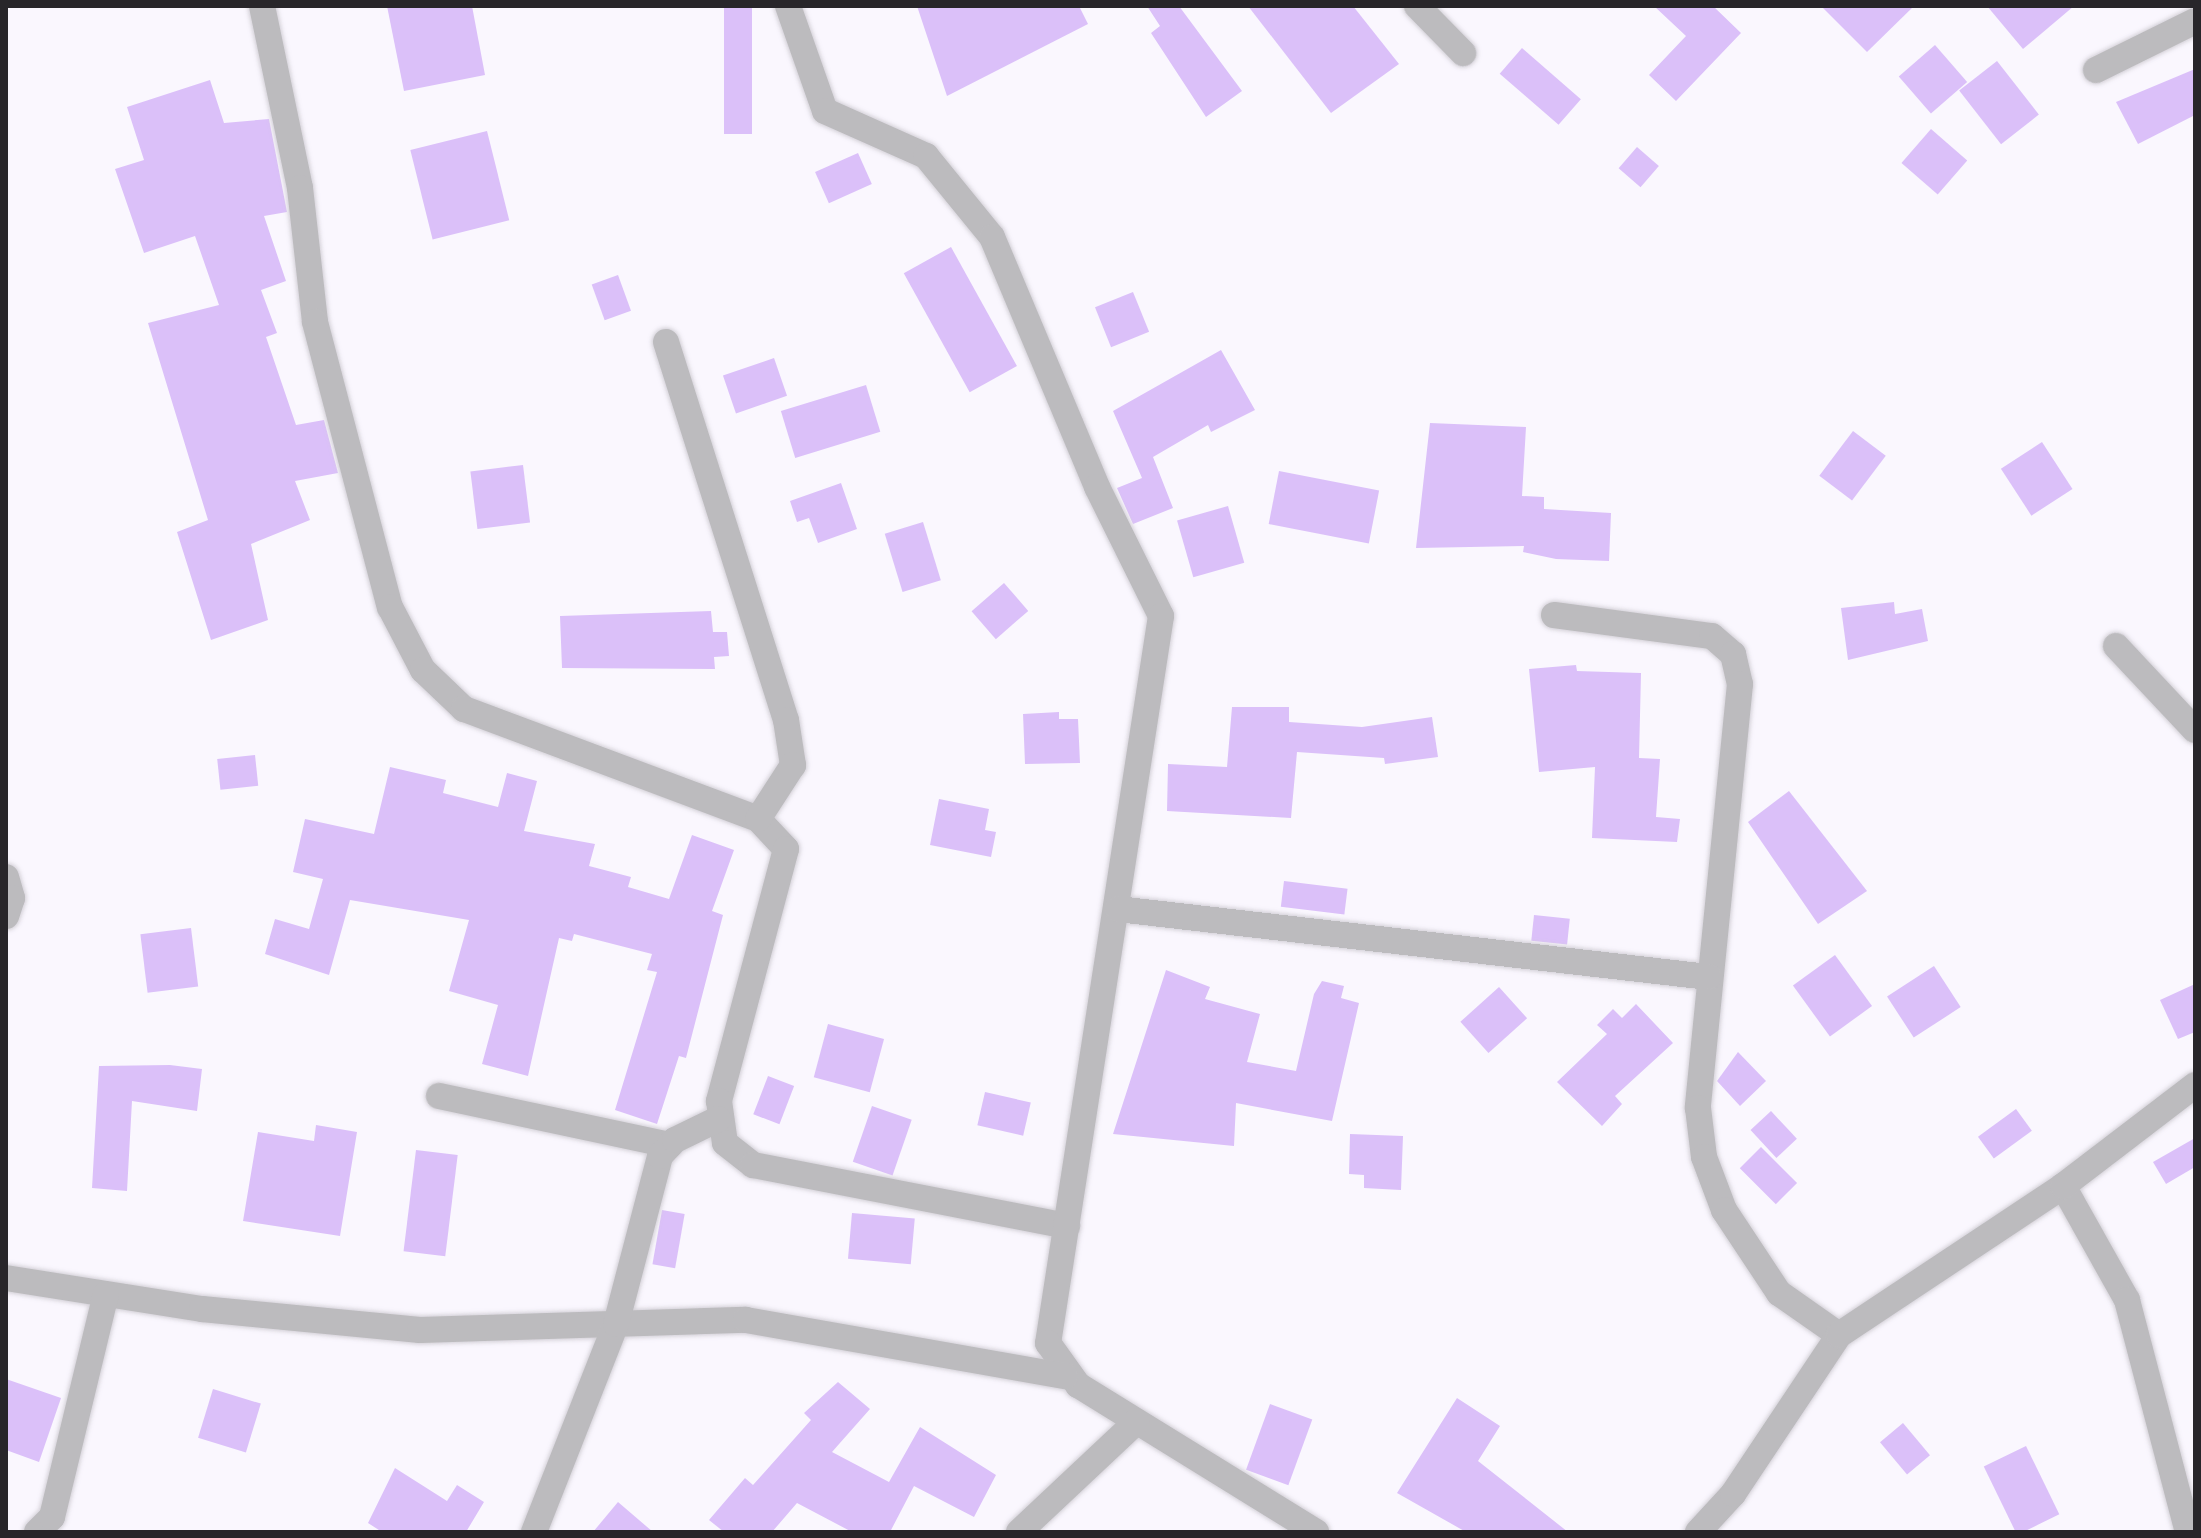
<!DOCTYPE html>
<html>
<head>
<meta charset="utf-8">
<style>
	body { margin:0 }
	#map { position:relative; width:2201px; height:1538px; overflow:hidden; background:#faf7fe; font-family:"Nunito Sans",sans-serif }
	div>[style] { position:absolute }
	.building>* { inset:0; background:#dbc0f9; transform-origin:0 0 }
	.roads { filter:drop-shadow(0 0 2px #d4d1d8) drop-shadow(0 0 2px #d4d1d8) }
	.minor>* { height:26px; margin:-13px; padding:0 13px; transform-origin:13px; border-radius:13px; background:#bcbbbe }
	span { translate:-50% -50%; white-space:nowrap; text-align:center; line-height:1.15; -webkit-text-stroke:6px #fff; paint-order:stroke }
	.frame { position:absolute; inset:0; border:8px solid #28262a; pointer-events:none }
</style>
</head>
<body>
<div id="map">
	<div class="building">
		<i style="clip-path:polygon(387px 6px,472px 6px,485px 75px,404px 91px)"></i>
		<i style="left:724px;top:6px;width:28px;height:128px"></i>
		<i style="clip-path:polygon(917px 6px,1079px 6px,1088px 24px,947px 96px)"></i>
		<i style="clip-path:polygon(1147px 6px,1179px 6px,1242px 91px,1206px 117px,1151px 33px,1160px 26px)"></i>
		<i style="clip-path:polygon(1248px 6px,1353px 6px,1399px 64px,1331px 113px)"></i>
		<i style="clip-path:polygon(1654px 6px,1713px 6px,1741px 33px,1676px 101px,1649px 75px,1686px 36px)"></i>
		<i style="clip-path:polygon(1821px 6px,1914px 6px,1867px 52px)"></i>
		<i style="clip-path:polygon(1987px 6px,2074px 6px,2023px 49px)"></i>
		<i style="left:1935px;top:45px;width:49px;height:48px;rotate:49deg"></i>
		<i style="left:1522px;top:48px;width:78px;height:34px;rotate:41deg"></i>
		<i style="left:1997px;top:61px;width:68px;height:48px;rotate:52deg"></i>
		<i style="clip-path:polygon(2195px 69px,2195px 115px,2138px 144px,2116px 102px)"></i>
		<i style="clip-path:polygon(210px 80px,224px 123px,269px 119px,287px 212px,264px 216px,286px 281px,261px 290px,277px 333px,266px 337px,296px 425px,324px 420px,338px 473px,295px 481px,310px 520px,251px 544px,268px 620px,211px 640px,177px 532px,208px 520px,148px 323px,219px 305px,195px 236px,144px 253px,115px 169px,144px 160px,127px 107px)"></i>
		<i style="left:1931px;top:129px;width:48px;height:45px;rotate:41deg"></i>
		<i style="left:487px;top:131px;width:92px;height:79px;rotate:76deg"></i>
		<i style="left:1637px;top:147px;width:29px;height:28px;rotate:41deg"></i>
		<i style="left:858px;top:153px;width:34px;height:47px;rotate:66deg"></i>
		<i style="left:951px;top:247px;width:136px;height:54px;rotate:61deg"></i>
		<i style="left:618px;top:275px;width:38px;height:28px;rotate:70deg"></i>
		<i style="left:1133px;top:292px;width:43px;height:41px;rotate:68deg"></i>
		<i style="clip-path:polygon(1221px 350px,1255px 410px,1211px 432px,1208px 425px,1153px 457px,1173px 508px,1133px 524px,1117px 488px,1142px 478px,1113px 411px)"></i>
		<i style="left:774px;top:358px;width:40px;height:54px;rotate:71deg"></i>
		<i style="left:866px;top:385px;width:49px;height:89px;rotate:73deg"></i>
		<i style="clip-path:polygon(1430px 423px,1526px 427px,1522px 496px,1544px 497px,1544px 509px,1611px 513px,1609px 561px,1556px 559px,1523px 552px,1524px 546px,1416px 548px)"></i>
		<i style="left:1853px;top:431px;width:41px;height:56px;rotate:37deg"></i>
		<i style="left:2042px;top:442px;width:56px;height:49px;rotate:57deg"></i>
		<i style="left:523px;top:465px;width:58px;height:53px;rotate:83deg"></i>
		<i style="left:1279px;top:471px;width:102px;height:54px;rotate:11deg"></i>
		<i style="clip-path:polygon(841px 483px,857px 529px,818px 543px,809px 518px,797px 522px,790px 501px)"></i>
		<i style="left:1228px;top:506px;width:59px;height:53px;rotate:74deg"></i>
		<i style="left:923px;top:522px;width:61px;height:40px;rotate:73deg"></i>
		<i style="left:1004px;top:583px;width:37px;height:43px;rotate:49deg"></i>
		<i style="clip-path:polygon(1894px 602px,1895px 614px,1922px 609px,1928px 641px,1848px 660px,1841px 608px)"></i>
		<i style="clip-path:polygon(711px 611px,713px 632px,727px 632px,729px 656px,714px 657px,715px 669px,562px 668px,560px 616px)"></i>
		<i style="clip-path:polygon(1576px 665px,1577px 671px,1641px 673px,1639px 758px,1660px 759px,1656px 817px,1680px 819px,1677px 842px,1592px 838px,1595px 767px,1539px 772px,1529px 669px)"></i>
		<i style="clip-path:polygon(1232px 707px,1289px 707px,1289px 722px,1362px 727px,1432px 717px,1438px 757px,1385px 764px,1384px 758px,1297px 752px,1291px 818px,1167px 811px,1168px 764px,1227px 767px)"></i>
		<i style="clip-path:polygon(1059px 712px,1059px 719px,1078px 719px,1080px 763px,1025px 764px,1023px 714px)"></i>
		<i style="left:255px;top:755px;width:31px;height:38px;rotate:84deg"></i>
		<i style="clip-path:polygon(390px 767px,446px 780px,443px 793px,498px 807px,507px 773px,537px 781px,524px 831px,595px 844px,589px 866px,631px 877px,628px 887px,669px 899px,692px 835px,734px 850px,712px 911px,723px 915px,686px 1058px,679px 1056px,657px 1124px,615px 1110px,657px 972px,647px 970px,652px 954px,574px 934px,572px 941px,559px 938px,528px 1076px,482px 1064px,498px 1005px,449px 991px,469px 920px,350px 900px,329px 975px,265px 954px,275px 919px,309px 929px,323px 879px,293px 872px,305px 819px,374px 834px)"></i>
		<i style="clip-path:polygon(1789px 791px,1867px 891px,1818px 924px,1748px 822px)"></i>
		<i style="clip-path:polygon(939px 799px,989px 809px,985px 830px,996px 832px,991px 857px,930px 845px)"></i>
		<i style="left:1284px;top:881px;width:64px;height:26px;rotate:7deg"></i>
		<i style="left:1534px;top:915px;width:36px;height:26px;rotate:6deg"></i>
		<i style="left:191px;top:928px;width:59px;height:51px;rotate:83deg"></i>
		<i style="left:1835px;top:955px;width:63px;height:52px;rotate:54deg"></i>
		<i style="left:1934px;top:966px;width:49px;height:56px;rotate:57deg"></i>
		<i style="clip-path:polygon(1166px 970px,1210px 987px,1205px 999px,1260px 1014px,1247px 1062px,1296px 1071px,1314px 994px,1322px 981px,1344px 986px,1341px 998px,1359px 1003px,1332px 1121px,1236px 1103px,1234px 1146px,1113px 1134px)"></i>
		<i style="clip-path:polygon(2195px 984px,2195px 1032px,2178px 1039px,2160px 1000px)"></i>
		<i style="left:1499px;top:987px;width:42px;height:52px;rotate:48deg"></i>
		<i style="clip-path:polygon(1636px 1004px,1673px 1043px,1615px 1096px,1622px 1104px,1602px 1126px,1557px 1082px,1607px 1034px,1597px 1025px,1613px 1009px,1622px 1018px)"></i>
		<i style="left:828px;top:1024px;width:58px;height:55px;rotate:15deg"></i>
		<i style="clip-path:polygon(1738px 1052px,1766px 1081px,1740px 1106px,1717px 1081px)"></i>
		<i style="clip-path:polygon(170px 1065px,202px 1069px,197px 1111px,132px 1101px,127px 1191px,92px 1188px,99px 1066px)"></i>
		<i style="left:768px;top:1076px;width:28px;height:41px;rotate:21deg"></i>
		<i style="left:985px;top:1092px;width:47px;height:34px;rotate:13deg"></i>
		<i style="left:872px;top:1106px;width:42px;height:59px;rotate:19deg"></i>
		<i style="left:2016px;top:1109px;width:27px;height:47px;rotate:54deg"></i>
		<i style="left:1771px;top:1111px;width:38px;height:28px;rotate:47deg"></i>
		<i style="clip-path:polygon(316px 1125px,357px 1132px,340px 1236px,243px 1221px,258px 1132px,314px 1141px)"></i>
		<i style="clip-path:polygon(1350px 1134px,1403px 1136px,1401px 1190px,1364px 1188px,1364px 1175px,1349px 1174px)"></i>
		<i style="clip-path:polygon(2195px 1138px,2195px 1167px,2166px 1184px,2153px 1162px)"></i>
		<i style="left:1761px;top:1147px;width:51px;height:30px;rotate:45deg"></i>
		<i style="left:416px;top:1150px;width:42px;height:102px;rotate:7deg"></i>
		<i style="left:662px;top:1210px;width:23px;height:55px;rotate:10deg"></i>
		<i style="left:852px;top:1213px;width:63px;height:46px;rotate:5deg"></i>
		<i style="clip-path:polygon(6px 1379px,61px 1398px,39px 1462px,6px 1450px)"></i>
		<i style="clip-path:polygon(838px 1382px,870px 1409px,832px 1452px,889px 1482px,920px 1427px,996px 1475px,974px 1517px,914px 1486px,890px 1532px,852px 1532px,797px 1503px,772px 1532px,724px 1532px,709px 1520px,745px 1478px,753px 1485px,811px 1420px,804px 1413px)"></i>
		<i style="left:213px;top:1389px;width:50px;height:51px;rotate:17deg"></i>
		<i style="clip-path:polygon(1457px 1398px,1500px 1426px,1478px 1461px,1568px 1532px,1466px 1532px,1397px 1493px)"></i>
		<i style="left:1270px;top:1404px;width:45px;height:70px;rotate:20deg"></i>
		<i style="left:1903px;top:1423px;width:42px;height:30px;rotate:50deg"></i>
		<i style="left:2026px;top:1446px;width:76px;height:47px;rotate:64deg"></i>
		<i style="clip-path:polygon(395px 1468px,447px 1501px,457px 1485px,484px 1502px,466px 1532px,382px 1532px,368px 1523px)"></i>
		<i style="clip-path:polygon(618px 1502px,653px 1532px,593px 1532px)"></i>
	</div>
	<div class="roads">
		<div class="minor">
			<i style="left:262px;top:6px;width:186px;rotate:78.2deg"></i>
			<i style="left:300px;top:188px;width:135px;rotate:83.6deg"></i>
			<i style="left:315px;top:322px;width:295px;rotate:75.3deg"></i>
			<i style="left:390px;top:607px;width:71px;rotate:62.4deg"></i>
			<i style="left:423px;top:670px;width:57px;rotate:43.6deg"></i>
			<i style="left:464px;top:709px;width:314px;rotate:20.5deg"></i>
			<i style="left:758px;top:819px;width:41px;rotate:47deg"></i>
			<i style="left:786px;top:849px;width:261px;rotate:104.9deg"></i>
			<i style="left:719px;top:1101px;width:42px;rotate:81.9deg"></i>
			<i style="left:725px;top:1143px;width:36px;rotate:38deg"></i>
			<i style="left:753px;top:1165px;width:320px;rotate:11deg"></i>
			<i style="left:788px;top:6px;width:111px;rotate:70.6deg"></i>
			<i style="left:825px;top:111px;width:111px;rotate:24deg"></i>
			<i style="left:926px;top:156px;width:104px;rotate:50.8deg"></i>
			<i style="left:992px;top:237px;width:271px;rotate:67.2deg"></i>
			<i style="left:1097px;top:487px;width:144px;rotate:63.6deg"></i>
			<i style="left:1161px;top:616px;width:736px;rotate:98.83deg"></i>
			<i style="left:1048px;top:1343px;width:52px;rotate:54.5deg"></i>
			<i style="left:1078px;top:1385px;width:280px;rotate:31.7deg"></i>
			<i style="left:1417px;top:6px;width:66px;rotate:45.6deg"></i>
			<i style="left:2096px;top:70px;width:110px;rotate:-26.3deg"></i>
			<i style="left:666px;top:342px;width:397px;rotate:72.4deg"></i>
			<i style="left:786px;top:720px;width:46px;rotate:81.2deg"></i>
			<i style="left:793px;top:765px;width:64px;rotate:122.9deg"></i>
			<i style="left:1554px;top:615px;width:159px;rotate:7.6deg"></i>
			<i style="left:1712px;top:636px;width:28px;rotate:41deg"></i>
			<i style="left:1733px;top:654px;width:31px;rotate:77deg"></i>
			<i style="left:1740px;top:684px;width:426px;rotate:95.7deg"></i>
			<i style="left:1698px;top:1108px;width:49px;rotate:83deg"></i>
			<i style="left:1704px;top:1157px;width:57px;rotate:69.3deg"></i>
			<i style="left:1724px;top:1210px;width:100px;rotate:56.5deg"></i>
			<i style="left:1779px;top:1293px;width:73px;rotate:35deg"></i>
			<i style="left:2116px;top:646px;width:115px;rotate:46.8deg"></i>
			<i style="left:6px;top:877px;width:22px;rotate:74deg"></i>
			<i style="left:12px;top:898px;width:19px;rotate:108deg"></i>
			<i style="left:1118px;top:909px;width:594px;rotate:6.57deg"></i>
			<i style="left:439px;top:1096px;width:236px;rotate:12deg"></i>
			<i style="left:2063px;top:1186px;width:131px;rotate:60.7deg"></i>
			<i style="left:2127px;top:1300px;width:240px;rotate:75.3deg"></i>
			<i style="left:6px;top:1278px;width:198px;rotate:9deg"></i>
			<i style="left:202px;top:1309px;width:219px;rotate:5.5deg"></i>
			<i style="left:420px;top:1330px;width:326px;rotate:-1.8deg"></i>
			<i style="left:746px;top:1320px;width:324px;rotate:10deg"></i>
			<i style="left:37px;top:1532px;width:21px;rotate:-45deg"></i>
			<i style="left:52px;top:1517px;width:229px;rotate:-76.4deg"></i>
			<i style="left:534px;top:1532px;width:224px;rotate:-68.5deg"></i>
			<i style="left:616px;top:1324px;width:174px;rotate:-75.3deg"></i>
			<i style="left:660px;top:1156px;width:22px;rotate:-47deg"></i>
			<i style="left:675px;top:1140px;width:48px;rotate:-26deg"></i>
			<i style="left:1019px;top:1532px;width:161px;rotate:-43.2deg"></i>
			<i style="left:1698px;top:1532px;width:52px;rotate:-47.4deg"></i>
			<i style="left:1733px;top:1494px;width:191px;rotate:-56.3deg"></i>
			<i style="left:1839px;top:1335px;width:269px;rotate:-33.6deg"></i>
			<i style="left:2063px;top:1186px;width:166px;rotate:-37.4deg"></i>
		</div>
	</div>
	<div class="frame"></div>
</div>
</body>
</html>
